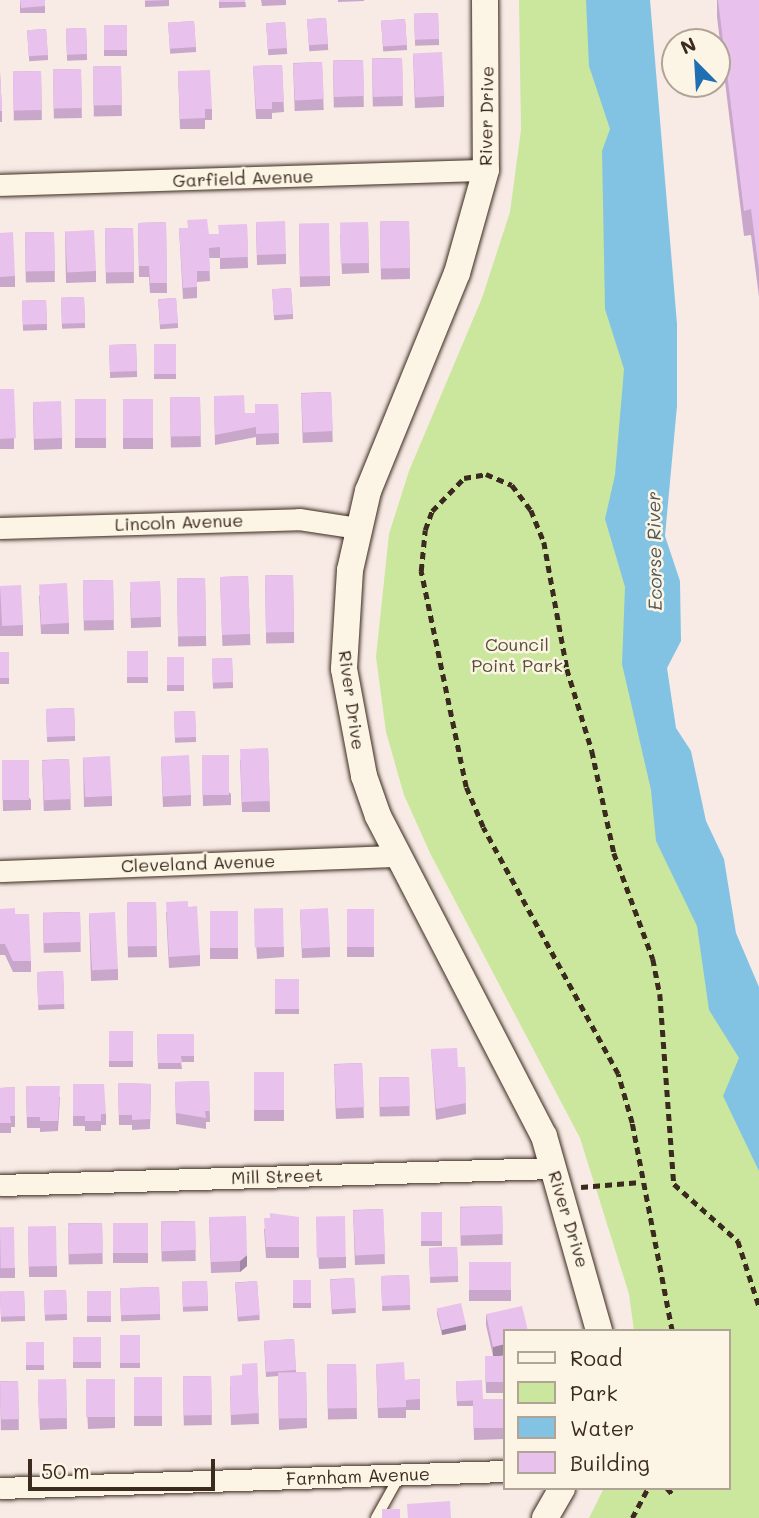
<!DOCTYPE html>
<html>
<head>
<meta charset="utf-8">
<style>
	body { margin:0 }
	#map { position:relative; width:759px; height:1518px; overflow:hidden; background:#f8ebe6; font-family:Mali,sans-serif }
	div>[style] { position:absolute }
	.green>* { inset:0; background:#cbe69d }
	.water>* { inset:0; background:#82c3e3 }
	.path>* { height:4.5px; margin-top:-2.25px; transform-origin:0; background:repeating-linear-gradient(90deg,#3b2a1e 0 7px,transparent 0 12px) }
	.roads { filter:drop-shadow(0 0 2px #3b2a1e) drop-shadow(0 0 2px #3b2a1e) }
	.service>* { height:10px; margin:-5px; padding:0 5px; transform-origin:5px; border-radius:5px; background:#fcf5e5 }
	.minor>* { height:21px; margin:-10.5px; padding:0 10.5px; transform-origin:10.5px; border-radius:10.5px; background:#fcf5e5 }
	.tertiary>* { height:26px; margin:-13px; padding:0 13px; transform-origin:13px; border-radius:13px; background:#fcf5e5 }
	.wall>* { inset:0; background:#c8a7cb; transform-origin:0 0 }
	.shaded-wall>* { inset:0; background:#a288a5 }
	.building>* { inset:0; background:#e8c2ec; transform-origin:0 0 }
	span { translate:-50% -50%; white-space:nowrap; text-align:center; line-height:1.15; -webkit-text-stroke:5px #fcf5e5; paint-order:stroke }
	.street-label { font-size:18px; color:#3b2a1e }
	.park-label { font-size:18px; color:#585037 }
	.water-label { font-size:19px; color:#505859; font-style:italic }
	.legend { position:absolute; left:503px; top:1329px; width:228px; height:161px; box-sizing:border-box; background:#fcf5e5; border:2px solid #afa495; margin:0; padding:9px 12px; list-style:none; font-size:21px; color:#3b2a1e }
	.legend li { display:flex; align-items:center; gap:14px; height:35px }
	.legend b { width:35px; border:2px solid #afa495 }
	.north { position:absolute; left:661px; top:28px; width:70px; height:70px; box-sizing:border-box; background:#fcf5e5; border:2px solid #afa495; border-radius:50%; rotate:336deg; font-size:19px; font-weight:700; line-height:28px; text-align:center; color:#3b2a1e }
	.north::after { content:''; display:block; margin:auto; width:24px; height:32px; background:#1f6fb2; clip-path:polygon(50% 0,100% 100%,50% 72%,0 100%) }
	.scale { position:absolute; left:28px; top:1459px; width:187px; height:32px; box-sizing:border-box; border:4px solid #3b2a1e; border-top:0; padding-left:9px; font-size:21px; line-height:24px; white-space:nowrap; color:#3b2a1e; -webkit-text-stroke:5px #fcf5e5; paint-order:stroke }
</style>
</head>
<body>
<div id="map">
	<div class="green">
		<i style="clip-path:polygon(519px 0,625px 0,662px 698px,759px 1075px,759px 1518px,589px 1518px,604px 1488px,729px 1488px,729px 1331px,634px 1331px,629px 1294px,580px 1138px,430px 853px,404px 795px,386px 732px,376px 657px,389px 534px,409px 471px,482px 298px,510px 212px,521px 130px)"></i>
	</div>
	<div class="water">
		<i style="clip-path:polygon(586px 0,650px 0,677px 324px,677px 406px,665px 536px,680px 581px,681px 641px,667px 668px,676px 728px,691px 751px,706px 821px,724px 859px,736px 933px,759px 987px,759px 1171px,723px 1096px,739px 1058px,709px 1010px,697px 926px,656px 841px,651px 790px,622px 664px,625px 587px,605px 519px,615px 475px,624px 369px,605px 309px,602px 151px,610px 129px,589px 66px)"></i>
	</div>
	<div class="path">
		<i style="left:581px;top:1187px;width:60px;rotate:-4.8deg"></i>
		<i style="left:672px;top:1331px;width:212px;rotate:-100.9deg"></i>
		<i style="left:632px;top:1123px;width:51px;rotate:-105.9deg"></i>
		<i style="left:618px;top:1074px;width:281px;rotate:-118.7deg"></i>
		<i style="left:483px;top:827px;width:43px;rotate:-113deg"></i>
		<i style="left:466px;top:787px;width:221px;rotate:-101.8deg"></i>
		<i style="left:421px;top:571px;width:41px;rotate:-84.4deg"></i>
		<i style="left:425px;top:530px;width:20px;rotate:-70deg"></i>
		<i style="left:432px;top:511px;width:46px;rotate:-45.9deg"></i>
		<i style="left:464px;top:478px;width:22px;rotate:-10deg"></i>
		<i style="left:486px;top:474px;width:28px;rotate:23deg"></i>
		<i style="left:512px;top:485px;width:31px;rotate:53deg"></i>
		<i style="left:531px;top:510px;width:35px;rotate:68deg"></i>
		<i style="left:544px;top:542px;width:129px;rotate:79.7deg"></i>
		<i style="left:567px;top:669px;width:86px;rotate:73deg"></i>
		<i style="left:592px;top:751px;width:104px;rotate:77.8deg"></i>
		<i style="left:614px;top:853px;width:113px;rotate:69.8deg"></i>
		<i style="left:653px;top:959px;width:36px;rotate:79deg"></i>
		<i style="left:660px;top:994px;width:191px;rotate:85.8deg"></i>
		<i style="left:674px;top:1184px;width:86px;rotate:41.7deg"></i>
		<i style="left:738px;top:1241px;width:68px;rotate:72.1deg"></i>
		<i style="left:667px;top:1488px;width:9px;rotate:49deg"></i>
		<i style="left:632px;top:1518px;width:34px;rotate:-62deg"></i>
	</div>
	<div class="roads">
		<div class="service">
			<i style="left:376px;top:1518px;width:49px;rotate:-60.8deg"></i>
		</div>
		<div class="minor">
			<i style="left:0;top:185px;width:486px;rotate:-1.8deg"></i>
			<i style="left:0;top:528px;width:299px;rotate:-1.7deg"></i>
			<i style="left:299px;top:519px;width:60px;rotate:8.7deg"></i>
			<i style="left:0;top:871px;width:396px;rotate:-2.2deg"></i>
			<i style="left:0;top:1185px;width:554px;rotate:-1.76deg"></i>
			<i style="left:0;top:1488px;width:505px;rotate:-1.93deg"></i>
		</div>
		<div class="tertiary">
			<i style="left:485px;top:0;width:170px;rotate:89.7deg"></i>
			<i style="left:486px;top:170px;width:107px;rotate:105.7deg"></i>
			<i style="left:457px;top:273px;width:235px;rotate:112.2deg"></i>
			<i style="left:368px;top:491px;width:81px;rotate:102.8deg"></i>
			<i style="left:350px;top:570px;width:99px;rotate:93.5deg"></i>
			<i style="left:344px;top:669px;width:109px;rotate:79.4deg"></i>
			<i style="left:364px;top:776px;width:42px;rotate:70.7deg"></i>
			<i style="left:378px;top:816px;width:360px;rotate:62.6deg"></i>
			<i style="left:544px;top:1136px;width:203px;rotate:74.2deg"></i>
			<i style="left:545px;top:1518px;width:34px;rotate:-60deg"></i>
		</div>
	</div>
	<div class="wall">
		<i style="left:20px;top:0;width:25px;height:13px"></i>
		<i style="clip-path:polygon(145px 0,169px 0,169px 6px,145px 7px)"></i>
		<i style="clip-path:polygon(219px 0,245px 0,246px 7px,219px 8px)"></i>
		<i style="clip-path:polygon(261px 0,286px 0,286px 5px,262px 6px)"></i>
		<i style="clip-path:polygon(338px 0,364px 0,364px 1px,338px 2px)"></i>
		<i style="clip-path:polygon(717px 0,759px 0,759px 297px,751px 235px,744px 236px,717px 17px)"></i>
		<i style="left:438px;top:13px;width:32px;height:24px;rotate:88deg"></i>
		<i style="left:326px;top:18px;width:32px;height:19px;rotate:86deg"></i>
		<i style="left:405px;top:19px;width:31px;height:24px;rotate:86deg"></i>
		<i style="left:194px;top:21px;width:31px;height:26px;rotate:86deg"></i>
		<i style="left:285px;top:22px;width:32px;height:19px;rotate:86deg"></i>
		<i style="left:127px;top:25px;width:31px;height:23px;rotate:90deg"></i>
		<i style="left:86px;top:28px;width:32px;height:20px;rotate:88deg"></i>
		<i style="left:46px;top:29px;width:31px;height:19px;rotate:86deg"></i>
		<i style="clip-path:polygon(413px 54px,444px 96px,444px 107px,415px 108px)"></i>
		<i style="left:402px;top:58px;width:48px;height:30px;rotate:89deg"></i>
		<i style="left:363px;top:60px;width:47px;height:30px;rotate:89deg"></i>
		<i style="left:322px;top:62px;width:48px;height:29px;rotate:88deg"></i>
		<i style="clip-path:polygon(282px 65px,284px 112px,272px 113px,272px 119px,256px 119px,253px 66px)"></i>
		<i style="left:121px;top:66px;width:50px;height:28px;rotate:89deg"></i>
		<i style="left:81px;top:69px;width:49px;height:28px;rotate:89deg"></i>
		<i style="left:41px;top:71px;width:49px;height:28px;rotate:89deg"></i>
		<i style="clip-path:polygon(178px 71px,212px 109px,212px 120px,205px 120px,205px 129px,180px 129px)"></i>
		<i style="clip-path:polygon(0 72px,2px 111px,2px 122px,0 122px)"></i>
		<i style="left:409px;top:221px;width:58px;height:29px;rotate:89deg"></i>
		<i style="clip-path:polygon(166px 222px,167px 293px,150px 293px,149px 277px,139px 277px,138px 223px)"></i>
		<i style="clip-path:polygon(256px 222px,286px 254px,286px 264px,257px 265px)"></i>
		<i style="clip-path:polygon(368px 222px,369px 273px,342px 274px,340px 234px)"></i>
		<i style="clip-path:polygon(247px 224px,248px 268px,220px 269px,220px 258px,209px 258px,210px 281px,197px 282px,197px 298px,183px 299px,179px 228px,209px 234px,218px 234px)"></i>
		<i style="clip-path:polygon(299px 224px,330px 276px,330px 286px,300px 287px)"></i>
		<i style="left:133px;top:228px;width:55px;height:28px;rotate:89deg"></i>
		<i style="clip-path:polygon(65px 231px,96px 271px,96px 282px,66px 283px)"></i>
		<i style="left:54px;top:232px;width:50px;height:29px;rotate:89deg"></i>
		<i style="clip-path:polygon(0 233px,15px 276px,15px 287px,0 287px)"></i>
		<i style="left:291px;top:288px;width:31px;height:19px;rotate:86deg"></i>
		<i style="left:84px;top:297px;width:31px;height:23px;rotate:88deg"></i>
		<i style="left:176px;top:298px;width:30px;height:18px;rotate:86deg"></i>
		<i style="left:46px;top:300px;width:30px;height:24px;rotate:88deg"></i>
		<i style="left:136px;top:344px;width:33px;height:27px;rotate:88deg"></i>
		<i style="left:154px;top:344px;width:22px;height:35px"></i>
		<i style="left:0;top:389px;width:14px;height:60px"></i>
		<i style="left:331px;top:392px;width:50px;height:30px;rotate:88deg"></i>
		<i style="clip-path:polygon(214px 396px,245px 413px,255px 413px,278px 404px,279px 444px,256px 445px,256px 437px,215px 445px)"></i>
		<i style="left:200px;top:397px;width:50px;height:30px;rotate:89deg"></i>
		<i style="left:75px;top:399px;width:31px;height:49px"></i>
		<i style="left:123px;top:399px;width:30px;height:50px"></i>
		<i style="clip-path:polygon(33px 402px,62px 438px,62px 449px,34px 450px)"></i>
		<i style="left:293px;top:575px;width:68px;height:28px;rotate:89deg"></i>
		<i style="left:248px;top:576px;width:69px;height:28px;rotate:88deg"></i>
		<i style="left:205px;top:578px;width:68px;height:28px;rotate:89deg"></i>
		<i style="left:113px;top:580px;width:50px;height:30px;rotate:89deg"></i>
		<i style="clip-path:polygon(160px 581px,161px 627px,131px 628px,130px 592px)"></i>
		<i style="clip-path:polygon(0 586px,23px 625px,23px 636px,0 636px)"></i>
		<i style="clip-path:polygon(39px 595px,69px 623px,69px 634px,41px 634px)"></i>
		<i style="left:127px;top:651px;width:21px;height:32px"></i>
		<i style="left:0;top:652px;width:9px;height:32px"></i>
		<i style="left:167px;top:657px;width:17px;height:34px"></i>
		<i style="left:232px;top:658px;width:30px;height:20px;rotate:88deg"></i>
		<i style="left:74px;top:708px;width:33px;height:28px;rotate:88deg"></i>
		<i style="left:195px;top:711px;width:31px;height:21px;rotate:88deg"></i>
		<i style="clip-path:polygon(268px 748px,270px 812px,242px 812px,240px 760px)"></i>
		<i style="clip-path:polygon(83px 757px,112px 796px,112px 806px,84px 807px)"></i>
		<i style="clip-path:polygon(161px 757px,191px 795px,191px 806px,163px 807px)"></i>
		<i style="left:69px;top:759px;width:51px;height:27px;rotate:88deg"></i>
		<i style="clip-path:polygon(2px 760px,31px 800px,31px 810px,3px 811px)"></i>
		<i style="clip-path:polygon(202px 766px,231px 794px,231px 805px,203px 806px)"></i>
		<i style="left:156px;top:902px;width:55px;height:29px;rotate:89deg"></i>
		<i style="clip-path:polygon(188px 907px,200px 955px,200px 966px,169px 968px,166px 912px)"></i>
		<i style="clip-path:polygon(0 909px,15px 914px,31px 961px,31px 972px,13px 972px,5px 955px,0 955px)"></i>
		<i style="left:347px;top:909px;width:27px;height:48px"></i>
		<i style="clip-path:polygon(254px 910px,284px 947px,284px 957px,257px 959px)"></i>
		<i style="clip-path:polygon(300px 910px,330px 947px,330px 957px,302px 958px)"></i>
		<i style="left:210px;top:911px;width:28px;height:48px"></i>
		<i style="left:80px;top:912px;width:40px;height:37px;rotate:89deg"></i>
		<i style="clip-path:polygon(89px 913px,118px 969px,118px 980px,91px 981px)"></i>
		<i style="left:63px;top:971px;width:38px;height:26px;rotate:88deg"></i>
		<i style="left:275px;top:979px;width:24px;height:35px"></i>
		<i style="left:133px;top:1031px;width:36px;height:24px;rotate:90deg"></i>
		<i style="clip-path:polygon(157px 1034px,194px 1034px,194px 1062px,181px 1062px,182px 1069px,158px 1069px)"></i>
		<i style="clip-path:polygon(431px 1049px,458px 1067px,465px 1067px,466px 1114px,436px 1120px)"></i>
		<i style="left:362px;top:1063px;width:55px;height:28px;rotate:88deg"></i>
		<i style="left:254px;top:1072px;width:30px;height:49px"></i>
		<i style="left:409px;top:1077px;width:39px;height:30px;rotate:89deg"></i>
		<i style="clip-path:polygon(209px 1081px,210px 1122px,206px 1122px,206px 1129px,176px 1124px,175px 1082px)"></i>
		<i style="clip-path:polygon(118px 1083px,151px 1084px,150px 1129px,132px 1130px,132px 1125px,119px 1125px)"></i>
		<i style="clip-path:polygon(73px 1084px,106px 1114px,106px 1125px,101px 1125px,101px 1131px,85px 1131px,85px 1126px,73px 1126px)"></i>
		<i style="clip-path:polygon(26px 1086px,60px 1097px,58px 1131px,40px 1132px,40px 1128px,27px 1128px)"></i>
		<i style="clip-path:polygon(15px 1087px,15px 1127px,11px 1127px,11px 1133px,0 1133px,0 1088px)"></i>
		<i style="left:502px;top:1206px;width:39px;height:42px;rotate:89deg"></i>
		<i style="left:383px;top:1209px;width:55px;height:30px;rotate:88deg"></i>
		<i style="left:421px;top:1212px;width:21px;height:34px"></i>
		<i style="clip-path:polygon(209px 1217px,247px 1266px,240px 1272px,211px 1273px)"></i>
		<i style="clip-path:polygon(299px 1217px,299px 1258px,266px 1258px,264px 1229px)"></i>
		<i style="clip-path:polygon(316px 1217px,346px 1257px,346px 1268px,319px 1269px)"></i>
		<i style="left:195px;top:1221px;width:40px;height:34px;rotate:89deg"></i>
		<i style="left:102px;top:1223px;width:41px;height:34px;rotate:89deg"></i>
		<i style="left:113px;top:1223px;width:35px;height:40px"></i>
		<i style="clip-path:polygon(28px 1227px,57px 1266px,57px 1277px,29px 1277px)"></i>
		<i style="clip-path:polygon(0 1228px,15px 1268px,15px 1278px,0 1278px)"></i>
		<i style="left:457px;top:1247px;width:35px;height:28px;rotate:88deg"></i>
		<i style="left:511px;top:1262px;width:39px;height:42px;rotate:90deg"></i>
		<i style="left:409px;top:1275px;width:35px;height:28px;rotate:88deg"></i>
		<i style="left:354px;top:1278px;width:35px;height:24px;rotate:87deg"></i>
		<i style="left:293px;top:1280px;width:18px;height:28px"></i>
		<i style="left:207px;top:1281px;width:30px;height:25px;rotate:88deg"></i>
		<i style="left:257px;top:1281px;width:39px;height:22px;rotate:86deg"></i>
		<i style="left:159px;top:1287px;width:33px;height:39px;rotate:88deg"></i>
		<i style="left:66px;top:1290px;width:30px;height:22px;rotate:88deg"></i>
		<i style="left:24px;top:1291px;width:30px;height:24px;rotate:88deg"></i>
		<i style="left:87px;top:1291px;width:24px;height:31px"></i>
		<i style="clip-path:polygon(437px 1309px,466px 1330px,442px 1335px,437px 1314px)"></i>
		<i style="clip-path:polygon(486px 1314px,505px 1331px,505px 1355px,500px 1356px,505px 1356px,505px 1393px,486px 1393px,485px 1357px,493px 1356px,486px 1325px)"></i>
		<i style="left:120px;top:1335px;width:20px;height:33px"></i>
		<i style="left:73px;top:1337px;width:28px;height:31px"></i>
		<i style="clip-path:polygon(294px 1339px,296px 1372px,306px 1372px,307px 1428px,279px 1430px,278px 1376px,266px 1377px,264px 1341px)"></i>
		<i style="left:26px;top:1342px;width:18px;height:28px"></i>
		<i style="clip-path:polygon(257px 1363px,259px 1424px,231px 1425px,230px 1386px)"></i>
		<i style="left:356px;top:1364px;width:55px;height:29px;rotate:89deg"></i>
		<i style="clip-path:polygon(376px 1364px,405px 1380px,420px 1379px,420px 1410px,406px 1410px,406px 1418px,378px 1418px)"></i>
		<i style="left:211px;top:1376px;width:49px;height:28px;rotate:89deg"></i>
		<i style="left:162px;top:1377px;width:49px;height:28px;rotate:90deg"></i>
		<i style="clip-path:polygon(66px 1379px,67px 1429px,40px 1430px,38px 1391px)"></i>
		<i style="clip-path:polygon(115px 1379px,115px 1428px,88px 1429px,86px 1390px)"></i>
		<i style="left:18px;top:1381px;width:49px;height:18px;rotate:89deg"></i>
		<i style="clip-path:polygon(456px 1381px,483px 1400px,505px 1399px,505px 1439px,474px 1440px,473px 1406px,457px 1406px)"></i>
	</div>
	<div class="shaded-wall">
		<i style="clip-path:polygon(247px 1255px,247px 1266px,240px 1272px,240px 1261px)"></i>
		<i style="clip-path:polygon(466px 1324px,466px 1330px,442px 1335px,442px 1330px)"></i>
		<i style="clip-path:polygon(505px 1344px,505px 1355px,493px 1357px,493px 1347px)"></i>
	</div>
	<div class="building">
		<i style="clip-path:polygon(20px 0,45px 0,45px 6px,21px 8px)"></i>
		<i style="clip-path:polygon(145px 0,169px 0,145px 1px)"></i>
		<i style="left:219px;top:0;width:26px;height:2px"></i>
		<i style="clip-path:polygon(718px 0,759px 0,759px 271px,751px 209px,744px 211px)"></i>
		<i style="left:438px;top:13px;width:26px;height:24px;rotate:88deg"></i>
		<i style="left:326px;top:18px;width:26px;height:19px;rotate:86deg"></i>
		<i style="left:405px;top:19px;width:26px;height:24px;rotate:86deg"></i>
		<i style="left:194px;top:21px;width:26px;height:26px;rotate:86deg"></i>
		<i style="left:285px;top:22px;width:26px;height:19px;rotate:86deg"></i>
		<i style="left:127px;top:25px;width:25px;height:23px;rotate:90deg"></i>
		<i style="left:86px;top:28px;width:26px;height:20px;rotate:88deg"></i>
		<i style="left:46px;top:29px;width:26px;height:19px;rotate:86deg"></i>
		<i style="left:442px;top:52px;width:44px;height:29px;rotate:87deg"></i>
		<i style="left:402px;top:58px;width:38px;height:30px;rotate:88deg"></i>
		<i style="left:363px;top:60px;width:36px;height:30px;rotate:88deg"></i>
		<i style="left:322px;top:62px;width:37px;height:29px;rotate:87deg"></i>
		<i style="clip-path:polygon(282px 65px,284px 102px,272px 102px,272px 109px,256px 109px,253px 66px)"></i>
		<i style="left:121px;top:66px;width:39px;height:28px;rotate:89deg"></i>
		<i style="left:81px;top:69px;width:39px;height:28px;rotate:89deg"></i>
		<i style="clip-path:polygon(210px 70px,212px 109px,205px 109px,205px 118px,180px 119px,178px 71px)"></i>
		<i style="left:41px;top:71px;width:39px;height:28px;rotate:89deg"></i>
		<i style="clip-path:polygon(0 72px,2px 111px,0 111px)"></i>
		<i style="clip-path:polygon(207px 219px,209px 234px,219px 234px,218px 225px,247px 224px,248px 257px,220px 258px,220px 247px,209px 248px,210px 271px,197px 271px,197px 287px,183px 288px,179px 228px,188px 228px,187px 220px)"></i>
		<i style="left:285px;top:221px;width:33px;height:29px;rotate:88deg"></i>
		<i style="left:409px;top:221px;width:47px;height:29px;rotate:89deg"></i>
		<i style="clip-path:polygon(166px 222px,167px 283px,150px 283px,149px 266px,139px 266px,138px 223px)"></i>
		<i style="left:368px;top:222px;width:41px;height:28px;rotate:89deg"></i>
		<i style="left:329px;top:223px;width:53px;height:30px;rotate:89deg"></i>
		<i style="left:133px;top:228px;width:44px;height:28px;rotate:89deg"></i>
		<i style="left:94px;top:230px;width:41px;height:29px;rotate:87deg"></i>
		<i style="clip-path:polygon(13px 232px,15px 276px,0 277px,0 233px)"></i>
		<i style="left:54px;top:232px;width:39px;height:29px;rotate:89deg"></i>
		<i style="left:291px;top:288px;width:26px;height:19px;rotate:86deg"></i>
		<i style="left:84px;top:297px;width:26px;height:23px;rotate:88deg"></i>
		<i style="left:176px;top:298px;width:25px;height:18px;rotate:85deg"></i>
		<i style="left:46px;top:300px;width:24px;height:24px;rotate:88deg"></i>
		<i style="left:136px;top:344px;width:27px;height:27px;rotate:88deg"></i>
		<i style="left:154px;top:344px;width:22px;height:30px"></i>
		<i style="clip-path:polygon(0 389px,14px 389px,16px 438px,0 439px)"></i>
		<i style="left:331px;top:392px;width:39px;height:30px;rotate:87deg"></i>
		<i style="clip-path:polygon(244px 395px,245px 413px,255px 413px,255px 404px,278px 404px,279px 433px,256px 434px,256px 427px,215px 435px,214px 396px)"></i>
		<i style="left:200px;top:397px;width:39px;height:30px;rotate:89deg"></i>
		<i style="left:75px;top:399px;width:31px;height:39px"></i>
		<i style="left:123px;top:399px;width:30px;height:39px"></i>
		<i style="left:61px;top:401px;width:37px;height:28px;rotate:88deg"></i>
		<i style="left:293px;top:575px;width:57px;height:28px;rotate:89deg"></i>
		<i style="left:248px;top:576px;width:58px;height:28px;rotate:88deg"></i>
		<i style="left:205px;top:578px;width:58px;height:28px;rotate:89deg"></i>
		<i style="left:113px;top:580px;width:40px;height:30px;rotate:89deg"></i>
		<i style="left:160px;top:581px;width:36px;height:30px;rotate:88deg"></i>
		<i style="left:67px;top:583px;width:40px;height:28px;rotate:87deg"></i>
		<i style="left:21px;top:585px;width:40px;height:21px;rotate:87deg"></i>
		<i style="left:127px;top:651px;width:21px;height:26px"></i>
		<i style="left:0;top:652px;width:9px;height:26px"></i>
		<i style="left:167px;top:657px;width:17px;height:28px"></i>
		<i style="left:232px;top:658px;width:24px;height:20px;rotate:88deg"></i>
		<i style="left:74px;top:708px;width:28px;height:28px;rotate:88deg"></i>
		<i style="left:195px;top:711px;width:26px;height:21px;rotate:88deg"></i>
		<i style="left:268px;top:748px;width:53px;height:28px;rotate:88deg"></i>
		<i style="left:189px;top:755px;width:40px;height:28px;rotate:87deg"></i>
		<i style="left:202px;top:755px;width:27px;height:40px"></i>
		<i style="left:110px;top:756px;width:40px;height:27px;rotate:87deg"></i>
		<i style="left:69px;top:759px;width:40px;height:27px;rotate:87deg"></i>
		<i style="left:2px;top:760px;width:27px;height:40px"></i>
		<i style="clip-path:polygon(188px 901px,188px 907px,197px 906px,200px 955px,169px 957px,166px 902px)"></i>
		<i style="left:156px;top:902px;width:44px;height:29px;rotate:89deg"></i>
		<i style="clip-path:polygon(15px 908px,15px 914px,29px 914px,31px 961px,13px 961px,5px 944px,0 944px,0 909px)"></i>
		<i style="left:283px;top:908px;width:39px;height:29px;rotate:89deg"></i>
		<i style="left:328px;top:908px;width:39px;height:28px;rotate:87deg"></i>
		<i style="left:347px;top:909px;width:27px;height:38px"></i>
		<i style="left:210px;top:911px;width:28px;height:37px"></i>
		<i style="left:80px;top:912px;width:30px;height:37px;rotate:88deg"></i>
		<i style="left:115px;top:912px;width:57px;height:26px;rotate:87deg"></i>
		<i style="left:63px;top:971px;width:33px;height:26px;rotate:88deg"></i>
		<i style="left:275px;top:979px;width:24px;height:30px"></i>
		<i style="left:133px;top:1031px;width:30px;height:24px;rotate:90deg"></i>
		<i style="clip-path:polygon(157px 1034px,194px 1034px,194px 1056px,181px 1056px,182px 1063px,158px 1063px)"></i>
		<i style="clip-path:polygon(457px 1048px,458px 1067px,465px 1067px,466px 1103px,436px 1109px,431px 1049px)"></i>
		<i style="left:362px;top:1063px;width:44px;height:28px;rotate:87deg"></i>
		<i style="left:254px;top:1072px;width:30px;height:38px"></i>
		<i style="left:409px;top:1077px;width:29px;height:30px;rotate:88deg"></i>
		<i style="clip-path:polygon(209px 1081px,210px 1111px,205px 1111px,206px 1118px,176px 1113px,175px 1082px)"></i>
		<i style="clip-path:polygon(118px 1083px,151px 1084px,150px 1119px,132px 1120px,132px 1115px,119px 1115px)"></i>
		<i style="clip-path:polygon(73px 1084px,104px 1084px,106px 1114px,101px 1114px,101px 1121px,85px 1121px,85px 1116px,73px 1116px)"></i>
		<i style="clip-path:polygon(26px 1086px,60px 1086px,58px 1121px,40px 1121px,40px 1117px,27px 1117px)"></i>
		<i style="clip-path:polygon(15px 1087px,15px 1116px,10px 1116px,11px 1123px,0 1123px,0 1088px)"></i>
		<i style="left:502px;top:1206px;width:28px;height:42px;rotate:88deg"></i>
		<i style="left:383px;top:1209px;width:45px;height:30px;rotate:87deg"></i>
		<i style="left:421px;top:1212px;width:21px;height:29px"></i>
		<i style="clip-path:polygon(270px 1213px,299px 1217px,299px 1247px,266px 1247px,264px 1218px,270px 1218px)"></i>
		<i style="clip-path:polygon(246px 1216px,247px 1255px,240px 1261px,211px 1262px,209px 1217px)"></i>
		<i style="left:345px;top:1216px;width:41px;height:29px;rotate:89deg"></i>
		<i style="left:195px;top:1221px;width:29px;height:34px;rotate:88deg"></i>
		<i style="left:102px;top:1223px;width:30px;height:34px;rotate:88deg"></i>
		<i style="left:113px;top:1223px;width:35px;height:30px"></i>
		<i style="left:56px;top:1226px;width:40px;height:28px;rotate:89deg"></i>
		<i style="left:14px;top:1227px;width:41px;height:14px;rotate:89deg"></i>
		<i style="left:457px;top:1247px;width:29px;height:28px;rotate:88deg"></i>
		<i style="left:511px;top:1262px;width:28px;height:42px;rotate:90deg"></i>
		<i style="left:409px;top:1275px;width:30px;height:28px;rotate:88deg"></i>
		<i style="left:354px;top:1278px;width:30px;height:24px;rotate:86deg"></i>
		<i style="left:293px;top:1280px;width:18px;height:23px"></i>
		<i style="left:207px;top:1281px;width:25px;height:25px;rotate:88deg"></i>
		<i style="left:257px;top:1281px;width:34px;height:22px;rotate:85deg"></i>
		<i style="left:159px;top:1287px;width:27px;height:39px;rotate:88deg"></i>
		<i style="left:66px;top:1290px;width:24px;height:22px;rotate:88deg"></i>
		<i style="left:24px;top:1291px;width:25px;height:24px;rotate:88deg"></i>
		<i style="left:87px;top:1291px;width:24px;height:25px"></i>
		<i style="left:461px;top:1303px;width:22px;height:25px;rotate:77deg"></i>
		<i style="clip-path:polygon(522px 1306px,528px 1331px,505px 1331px,505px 1344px,493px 1347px,486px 1314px)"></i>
		<i style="left:120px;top:1335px;width:20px;height:28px"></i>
		<i style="left:73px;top:1337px;width:28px;height:25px"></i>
		<i style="left:294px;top:1339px;width:31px;height:30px;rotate:86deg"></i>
		<i style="left:26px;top:1342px;width:18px;height:23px"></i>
		<i style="left:505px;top:1356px;width:26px;height:20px;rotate:90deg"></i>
		<i style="clip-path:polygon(404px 1362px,405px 1380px,420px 1379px,420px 1399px,406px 1400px,406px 1407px,378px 1408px,376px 1364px)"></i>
		<i style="clip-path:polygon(257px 1363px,259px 1413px,231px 1415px,230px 1376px,242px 1375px,242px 1364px)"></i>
		<i style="left:356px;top:1364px;width:44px;height:29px;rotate:89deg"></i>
		<i style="left:306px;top:1372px;width:46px;height:28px;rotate:89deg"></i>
		<i style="left:211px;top:1376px;width:39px;height:28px;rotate:89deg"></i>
		<i style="left:162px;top:1377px;width:39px;height:28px;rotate:90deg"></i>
		<i style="left:66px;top:1379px;width:39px;height:28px;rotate:89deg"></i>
		<i style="left:115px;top:1379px;width:38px;height:29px;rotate:90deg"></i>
		<i style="left:482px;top:1380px;width:20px;height:26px;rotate:87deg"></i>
		<i style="left:18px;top:1381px;width:38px;height:18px;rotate:88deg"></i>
		<i style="left:505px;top:1399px;width:29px;height:32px;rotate:90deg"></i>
		<i style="clip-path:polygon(450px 1501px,451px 1518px,408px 1518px,407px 1504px)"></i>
		<i style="left:400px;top:1509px;width:9px;height:18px;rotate:90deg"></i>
	</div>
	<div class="street-label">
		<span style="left:486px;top:116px;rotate:-89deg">River Drive</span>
		<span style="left:243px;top:178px;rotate:-2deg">Garfield Avenue</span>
		<span style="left:179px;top:522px;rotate:-2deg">Lincoln Avenue</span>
		<span style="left:352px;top:700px;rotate:82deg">River Drive</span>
		<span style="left:198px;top:863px;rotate:-2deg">Cleveland Avenue</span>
		<span style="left:277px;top:1176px;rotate:-2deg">Mill Street</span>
		<span style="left:569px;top:1219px;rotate:73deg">River Drive</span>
		<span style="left:358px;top:1476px;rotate:-2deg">Farnham Avenue</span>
	</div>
	<div class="park-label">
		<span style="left:517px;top:655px">Council<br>Point Park</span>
	</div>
	<div class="water-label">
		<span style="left:654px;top:551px;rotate:-91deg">Ecorse River</span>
	</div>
	<ul class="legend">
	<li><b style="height:9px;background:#fcf5e5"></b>Road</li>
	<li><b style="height:19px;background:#cbe69d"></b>Park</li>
	<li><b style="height:19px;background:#82c3e3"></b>Water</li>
	<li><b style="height:19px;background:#e8c2ec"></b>Building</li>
	</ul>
	<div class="north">N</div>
	<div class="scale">50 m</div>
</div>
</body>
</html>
